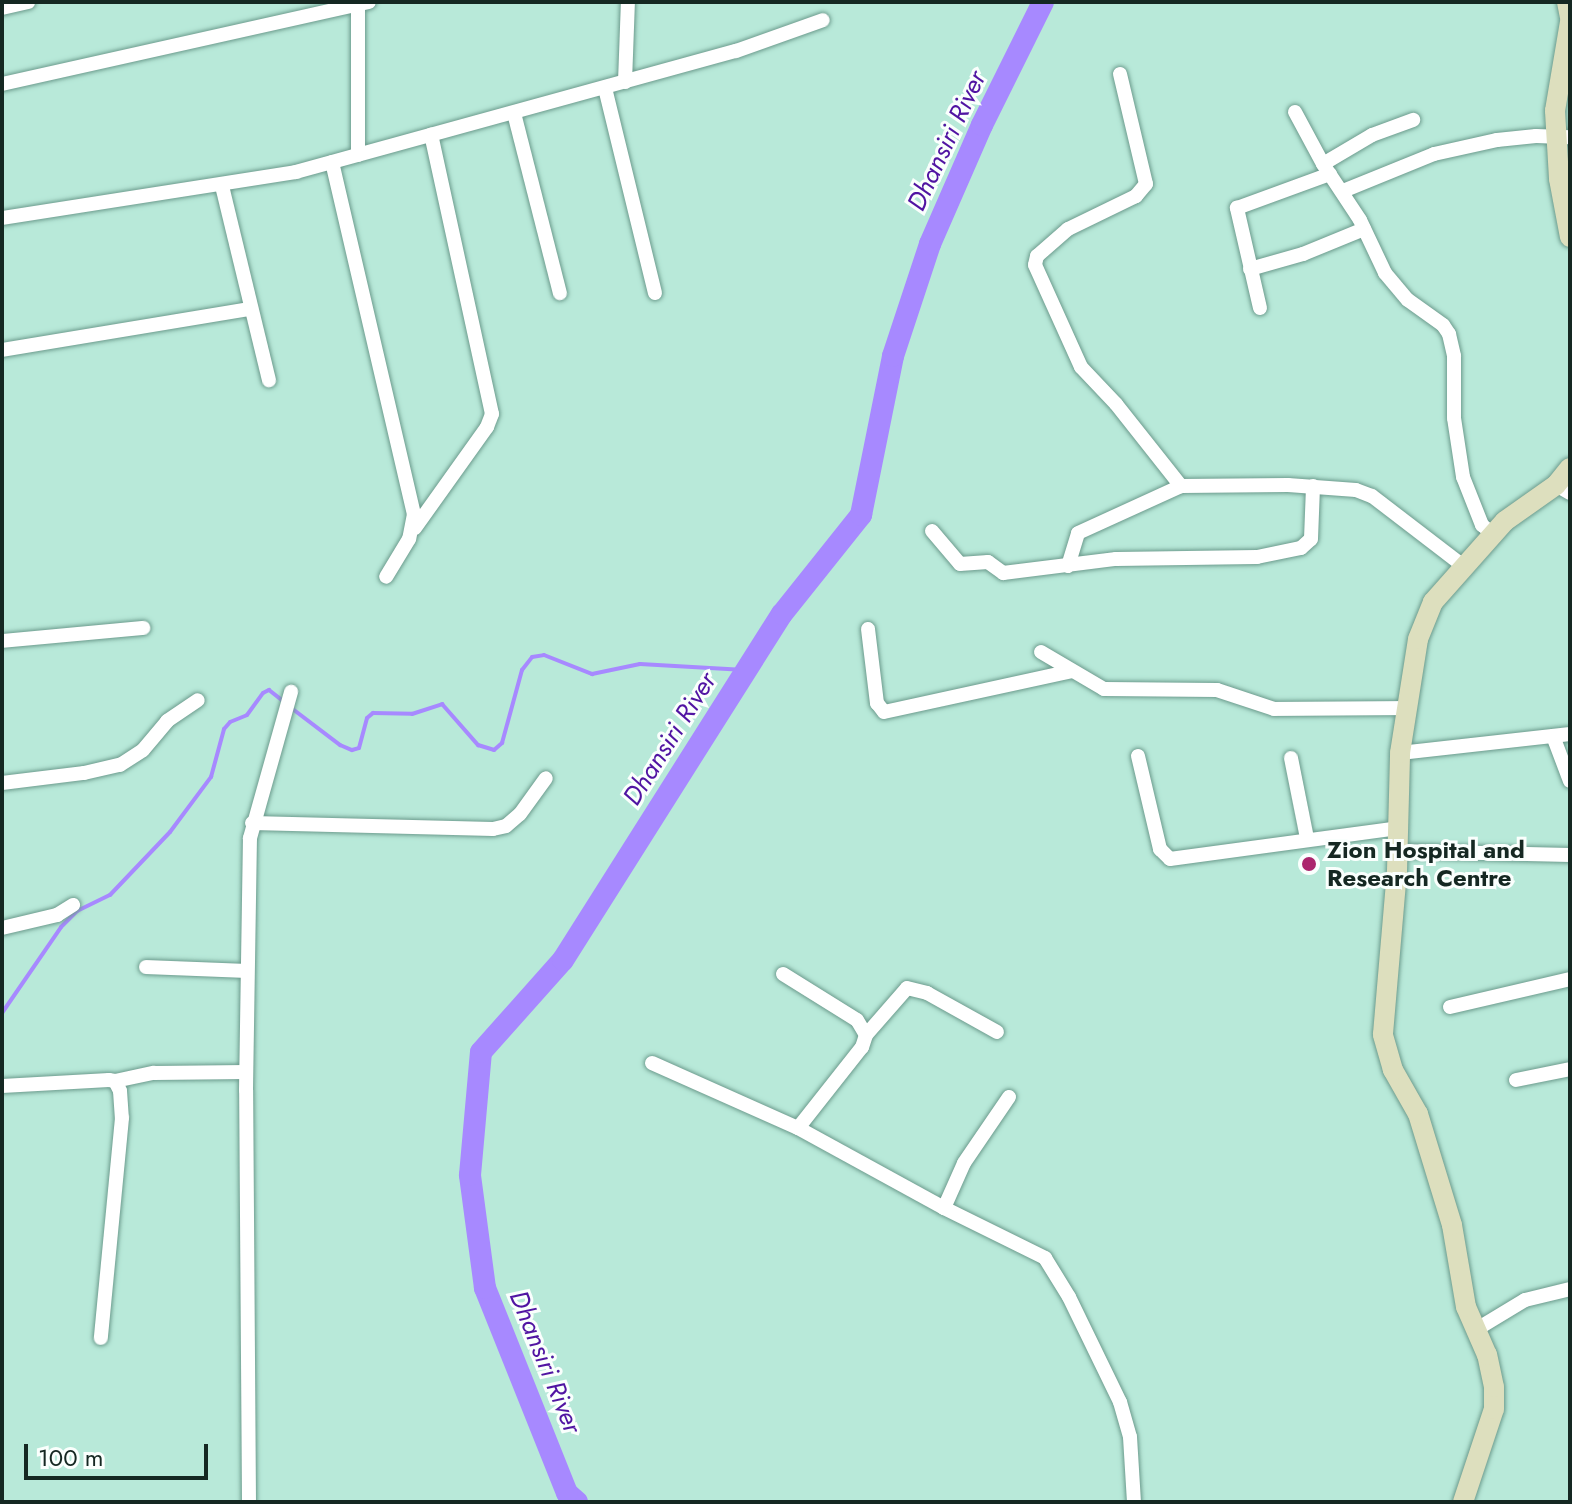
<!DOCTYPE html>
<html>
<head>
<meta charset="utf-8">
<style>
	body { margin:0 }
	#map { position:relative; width:1572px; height:1504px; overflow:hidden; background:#b8e9d9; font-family:Jost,sans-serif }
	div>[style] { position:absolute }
	.stream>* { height:4px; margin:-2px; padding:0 2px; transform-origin:2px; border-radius:2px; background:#a789ff }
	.river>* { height:22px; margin:-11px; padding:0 11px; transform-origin:11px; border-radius:11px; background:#a789ff }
	.roads { filter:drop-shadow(0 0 2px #6c9b8d) drop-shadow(0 0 2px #6c9b8d) }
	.street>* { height:14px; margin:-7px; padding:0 7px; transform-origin:7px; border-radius:7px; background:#fff }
	.secondary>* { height:20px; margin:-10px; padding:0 10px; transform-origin:10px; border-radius:10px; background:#dddfbe }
	.dots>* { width:22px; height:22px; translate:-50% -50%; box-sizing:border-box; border:4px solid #fafffd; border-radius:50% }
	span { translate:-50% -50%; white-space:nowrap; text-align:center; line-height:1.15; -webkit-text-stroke:6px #fafffd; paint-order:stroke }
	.poi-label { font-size:24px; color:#152822; font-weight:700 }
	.left { translate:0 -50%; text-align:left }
	.water-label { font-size:26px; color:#5014a2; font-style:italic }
	.frame { position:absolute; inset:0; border:4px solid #152822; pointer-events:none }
	.scale { position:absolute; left:24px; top:1444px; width:184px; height:36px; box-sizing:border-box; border:4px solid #152822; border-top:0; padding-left:10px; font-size:24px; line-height:28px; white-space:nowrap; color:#152822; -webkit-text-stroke:6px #fafffd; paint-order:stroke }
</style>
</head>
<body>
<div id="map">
	<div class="stream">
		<i style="left:290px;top:707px;width:63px;rotate:37.2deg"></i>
		<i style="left:340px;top:745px;width:13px;rotate:23deg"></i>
		<i style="left:352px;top:750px;width:7px;rotate:-16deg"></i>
		<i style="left:359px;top:748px;width:31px;rotate:-75deg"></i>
		<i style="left:367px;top:718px;width:8px;rotate:-40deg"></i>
		<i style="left:373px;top:713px;width:39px;rotate:1deg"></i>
		<i style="left:412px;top:714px;width:32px;rotate:-18deg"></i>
		<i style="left:442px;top:704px;width:55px;rotate:48.7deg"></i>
		<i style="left:478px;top:745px;width:17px;rotate:17deg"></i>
		<i style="left:494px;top:750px;width:11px;rotate:-41deg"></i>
		<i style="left:502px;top:743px;width:76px;rotate:-74.7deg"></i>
		<i style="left:522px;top:670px;width:16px;rotate:-52deg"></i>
		<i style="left:532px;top:657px;width:12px;rotate:-9deg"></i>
		<i style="left:544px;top:655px;width:52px;rotate:21.6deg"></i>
		<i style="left:592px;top:674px;width:49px;rotate:-11.8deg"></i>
		<i style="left:640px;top:664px;width:105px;rotate:3.3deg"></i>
		<i style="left:2px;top:1013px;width:104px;rotate:-55.5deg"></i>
		<i style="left:61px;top:927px;width:23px;rotate:-45deg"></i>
		<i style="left:77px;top:911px;width:37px;rotate:-26deg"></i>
		<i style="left:110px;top:895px;width:87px;rotate:-46.4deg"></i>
		<i style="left:170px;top:832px;width:69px;rotate:-53.3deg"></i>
		<i style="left:211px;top:777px;width:50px;rotate:-74.8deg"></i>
		<i style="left:224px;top:729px;width:9px;rotate:-49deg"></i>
		<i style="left:230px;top:722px;width:18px;rotate:-22deg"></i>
		<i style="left:247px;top:715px;width:27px;rotate:-54deg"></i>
		<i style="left:263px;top:693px;width:7px;rotate:-27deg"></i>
		<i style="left:269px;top:690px;width:18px;rotate:38deg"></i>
	</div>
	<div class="river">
		<i style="left:577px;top:1502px;width:13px;rotate:-138deg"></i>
		<i style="left:567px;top:1493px;width:221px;rotate:-111.8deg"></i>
		<i style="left:485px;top:1288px;width:114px;rotate:-97.6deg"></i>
		<i style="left:470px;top:1175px;width:123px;rotate:-84.9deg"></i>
		<i style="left:481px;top:1052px;width:123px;rotate:-48.3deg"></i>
		<i style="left:563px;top:960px;width:409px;rotate:-57.7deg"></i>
		<i style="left:782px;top:614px;width:127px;rotate:-51.4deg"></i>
		<i style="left:861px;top:515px;width:162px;rotate:-78.6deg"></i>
		<i style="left:893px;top:356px;width:118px;rotate:-71.7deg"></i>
		<i style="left:930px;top:244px;width:130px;rotate:-66.4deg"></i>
		<i style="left:982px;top:125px;width:137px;rotate:-63.6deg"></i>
	</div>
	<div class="roads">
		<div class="street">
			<i style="left:358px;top:2px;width:153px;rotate:90deg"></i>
			<i style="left:2px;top:8px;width:27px;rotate:-13deg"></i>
			<i style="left:1120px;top:74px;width:113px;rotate:76.7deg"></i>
			<i style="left:1146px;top:184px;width:16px;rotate:130deg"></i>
			<i style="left:1136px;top:196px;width:76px;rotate:154.1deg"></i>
			<i style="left:1068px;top:229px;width:41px;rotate:138.9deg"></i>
			<i style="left:1037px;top:256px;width:9px;rotate:103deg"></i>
			<i style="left:1035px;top:265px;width:112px;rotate:65.7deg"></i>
			<i style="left:1081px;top:367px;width:51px;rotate:46.6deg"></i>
			<i style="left:1116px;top:404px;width:105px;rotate:51.6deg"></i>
			<i style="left:1181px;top:486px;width:107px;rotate:-0.5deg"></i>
			<i style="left:1288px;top:485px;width:68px;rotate:4.2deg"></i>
			<i style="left:1356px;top:490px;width:17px;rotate:21deg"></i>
			<i style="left:1372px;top:496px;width:113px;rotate:37.5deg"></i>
			<i style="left:625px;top:82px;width:80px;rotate:-87.9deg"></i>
			<i style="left:2px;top:84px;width:376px;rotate:-12.6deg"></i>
			<i style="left:605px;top:88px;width:211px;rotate:76.3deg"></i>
			<i style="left:1295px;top:112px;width:59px;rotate:61.7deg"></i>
			<i style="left:1323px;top:164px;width:67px;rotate:56.5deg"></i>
			<i style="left:1360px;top:220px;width:59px;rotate:64.7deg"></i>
			<i style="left:1385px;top:273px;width:35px;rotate:50deg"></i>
			<i style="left:1408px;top:300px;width:43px;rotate:35.5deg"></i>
			<i style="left:1443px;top:325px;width:11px;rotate:56deg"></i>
			<i style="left:1449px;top:334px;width:23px;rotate:77deg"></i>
			<i style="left:1454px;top:356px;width:62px;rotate:90deg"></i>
			<i style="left:1454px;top:418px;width:60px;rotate:81.3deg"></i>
			<i style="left:1463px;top:477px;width:52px;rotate:68.4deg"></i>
			<i style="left:1482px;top:525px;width:17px;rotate:40deg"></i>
			<i style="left:514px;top:113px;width:186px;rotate:75.7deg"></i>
			<i style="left:332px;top:162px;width:361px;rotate:76.9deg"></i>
			<i style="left:414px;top:514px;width:25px;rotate:101deg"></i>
			<i style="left:409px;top:539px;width:44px;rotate:121.2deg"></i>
			<i style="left:1323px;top:164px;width:57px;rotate:-30.6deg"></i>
			<i style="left:1372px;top:135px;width:44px;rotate:-20.1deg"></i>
			<i style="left:222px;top:186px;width:200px;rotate:76.4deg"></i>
			<i style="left:1343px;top:191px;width:98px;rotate:-22.1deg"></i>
			<i style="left:1434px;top:154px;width:65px;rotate:-12.5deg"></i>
			<i style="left:1497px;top:140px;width:39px;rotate:-6deg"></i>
			<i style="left:1536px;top:136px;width:34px;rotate:2deg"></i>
			<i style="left:2px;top:218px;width:298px;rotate:-8.9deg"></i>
			<i style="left:296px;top:172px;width:456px;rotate:-15.4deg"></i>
			<i style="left:736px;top:51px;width:92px;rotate:-19.6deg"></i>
			<i style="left:1250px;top:269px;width:55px;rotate:-15.8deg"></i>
			<i style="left:1303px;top:254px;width:66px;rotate:-22.3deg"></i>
			<i style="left:1260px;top:308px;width:103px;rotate:-103deg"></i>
			<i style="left:1237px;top:208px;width:99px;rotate:-20.1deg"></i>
			<i style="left:2px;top:350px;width:252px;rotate:-9.4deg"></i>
			<i style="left:1556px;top:485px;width:16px;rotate:30deg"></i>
			<i style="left:415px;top:528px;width:124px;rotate:-54.5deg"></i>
			<i style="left:487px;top:427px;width:14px;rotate:-69deg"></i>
			<i style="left:492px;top:414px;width:286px;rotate:-102.3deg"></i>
			<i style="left:932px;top:531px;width:43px;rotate:49.7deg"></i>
			<i style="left:960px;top:564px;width:28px;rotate:-4deg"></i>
			<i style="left:988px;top:562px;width:19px;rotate:36deg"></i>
			<i style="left:1003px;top:573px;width:114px;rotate:-7.1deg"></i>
			<i style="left:1116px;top:559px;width:141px;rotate:-0.8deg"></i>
			<i style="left:1257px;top:557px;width:45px;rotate:-11.6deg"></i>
			<i style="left:1301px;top:548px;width:13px;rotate:-42deg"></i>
			<i style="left:1311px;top:539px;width:53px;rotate:-87.8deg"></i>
			<i style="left:1068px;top:566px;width:34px;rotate:-73deg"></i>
			<i style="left:1078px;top:533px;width:113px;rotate:-24.5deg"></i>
			<i style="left:868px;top:629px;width:75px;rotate:83.1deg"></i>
			<i style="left:877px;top:703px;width:11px;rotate:52deg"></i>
			<i style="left:884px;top:712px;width:192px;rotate:-12.3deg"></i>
			<i style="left:2px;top:641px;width:142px;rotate:-5.3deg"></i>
			<i style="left:1041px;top:652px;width:73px;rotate:30.4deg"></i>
			<i style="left:1104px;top:689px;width:113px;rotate:0.5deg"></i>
			<i style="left:1217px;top:690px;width:60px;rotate:18.4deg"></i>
			<i style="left:1274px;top:709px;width:133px;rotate:-0.4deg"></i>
			<i style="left:1553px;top:736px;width:48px;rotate:69.3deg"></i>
			<i style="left:1400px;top:753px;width:171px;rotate:-6.4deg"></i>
			<i style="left:1138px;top:756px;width:96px;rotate:76.7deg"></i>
			<i style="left:1160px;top:849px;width:14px;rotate:45deg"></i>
			<i style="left:1170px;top:859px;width:230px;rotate:-7.7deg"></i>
			<i style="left:1291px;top:758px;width:82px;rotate:78.7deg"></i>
			<i style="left:2px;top:783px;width:83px;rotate:-7deg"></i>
			<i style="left:84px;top:773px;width:37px;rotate:-13deg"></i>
			<i style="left:120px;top:765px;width:27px;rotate:-33deg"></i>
			<i style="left:143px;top:750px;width:38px;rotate:-50deg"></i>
			<i style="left:167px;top:721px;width:37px;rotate:-34deg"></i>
			<i style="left:252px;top:823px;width:241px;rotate:1.4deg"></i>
			<i style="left:493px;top:829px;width:13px;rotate:-13deg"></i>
			<i style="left:506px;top:826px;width:18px;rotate:-41deg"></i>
			<i style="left:520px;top:814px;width:44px;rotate:-54.2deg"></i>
			<i style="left:1397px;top:851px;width:173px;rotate:1.3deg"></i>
			<i style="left:2px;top:928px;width:57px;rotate:-13.3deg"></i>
			<i style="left:57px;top:915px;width:19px;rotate:-32deg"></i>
			<i style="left:146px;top:967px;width:101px;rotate:2.3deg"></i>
			<i style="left:783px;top:974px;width:87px;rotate:31.9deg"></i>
			<i style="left:857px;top:1020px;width:17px;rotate:59deg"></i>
			<i style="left:866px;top:1035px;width:13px;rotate:108deg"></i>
			<i style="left:862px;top:1047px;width:103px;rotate:128.3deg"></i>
			<i style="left:1450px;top:1007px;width:123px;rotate:-13.1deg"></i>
			<i style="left:866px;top:1035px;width:62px;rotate:-48.9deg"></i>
			<i style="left:907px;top:988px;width:21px;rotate:14deg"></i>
			<i style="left:927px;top:993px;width:80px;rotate:29.1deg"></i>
			<i style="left:652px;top:1063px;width:160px;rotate:24deg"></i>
			<i style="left:798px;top:1128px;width:166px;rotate:28.7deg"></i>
			<i style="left:944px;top:1208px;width:113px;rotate:26.3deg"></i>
			<i style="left:1045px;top:1258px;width:46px;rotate:58.4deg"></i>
			<i style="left:1069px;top:1297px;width:117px;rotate:64.1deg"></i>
			<i style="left:1120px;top:1402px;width:36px;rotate:74deg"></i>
			<i style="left:1130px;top:1437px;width:65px;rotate:86.5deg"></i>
			<i style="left:1516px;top:1080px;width:55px;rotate:-11.5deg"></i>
			<i style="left:115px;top:1081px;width:40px;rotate:-12deg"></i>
			<i style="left:154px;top:1073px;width:92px;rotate:-0.6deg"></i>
			<i style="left:2px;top:1086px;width:107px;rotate:-3.2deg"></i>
			<i style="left:109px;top:1080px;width:6px;rotate:9deg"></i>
			<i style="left:115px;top:1081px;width:11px;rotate:63deg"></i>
			<i style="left:120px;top:1091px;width:27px;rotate:86deg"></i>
			<i style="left:122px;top:1118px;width:221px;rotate:95.5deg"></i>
			<i style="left:944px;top:1208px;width:49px;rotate:-66deg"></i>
			<i style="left:964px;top:1163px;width:80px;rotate:-55.7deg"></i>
			<i style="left:1477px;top:1329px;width:56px;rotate:-31.1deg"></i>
			<i style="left:1525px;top:1300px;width:46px;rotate:-13.7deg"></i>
			<i style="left:249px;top:1502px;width:412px;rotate:-90.4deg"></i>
			<i style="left:246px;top:1090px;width:252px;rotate:-89.1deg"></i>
			<i style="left:250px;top:838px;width:152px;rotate:-74.3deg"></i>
		</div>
		<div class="secondary">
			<i style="left:1567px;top:2px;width:16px;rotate:79deg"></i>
			<i style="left:1570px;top:22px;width:90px;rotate:99.6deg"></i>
			<i style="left:1555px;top:111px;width:68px;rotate:86.6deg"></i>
			<i style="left:1559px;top:179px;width:59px;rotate:79.3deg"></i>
			<i style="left:1463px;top:1502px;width:98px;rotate:-71.6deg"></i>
			<i style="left:1494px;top:1409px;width:22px;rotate:-90deg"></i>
			<i style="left:1494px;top:1387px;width:33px;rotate:-102deg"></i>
			<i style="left:1487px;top:1355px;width:52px;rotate:-113.6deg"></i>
			<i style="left:1466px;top:1307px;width:83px;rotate:-99.7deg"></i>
			<i style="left:1452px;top:1225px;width:116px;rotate:-107deg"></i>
			<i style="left:1418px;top:1114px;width:51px;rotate:-119.6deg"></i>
			<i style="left:1393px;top:1070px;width:37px;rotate:-106deg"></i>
			<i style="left:1383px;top:1034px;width:164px;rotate:-85.1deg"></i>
			<i style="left:1397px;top:871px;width:118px;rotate:-88.5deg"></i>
			<i style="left:1400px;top:753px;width:115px;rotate:-81deg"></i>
			<i style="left:1418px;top:639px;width:40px;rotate:-68deg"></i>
			<i style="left:1433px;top:602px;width:108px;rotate:-48.4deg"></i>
			<i style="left:1505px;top:521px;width:62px;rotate:-35.2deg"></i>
			<i style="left:1556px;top:485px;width:22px;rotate:-51deg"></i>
		</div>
	</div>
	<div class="dots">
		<i style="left:1309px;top:864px;background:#ab266d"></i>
	</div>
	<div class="poi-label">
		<span class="left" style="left:1327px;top:864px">Zion Hospital and<br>Research Centre</span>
	</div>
	<div class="water-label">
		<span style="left:947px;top:141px;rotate:-65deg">Dhansiri River</span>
		<span style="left:670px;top:739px;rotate:-58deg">Dhansiri River</span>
		<span style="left:545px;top:1362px;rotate:68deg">Dhansiri River</span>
	</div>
	<div class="frame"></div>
	<div class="scale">100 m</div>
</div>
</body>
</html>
